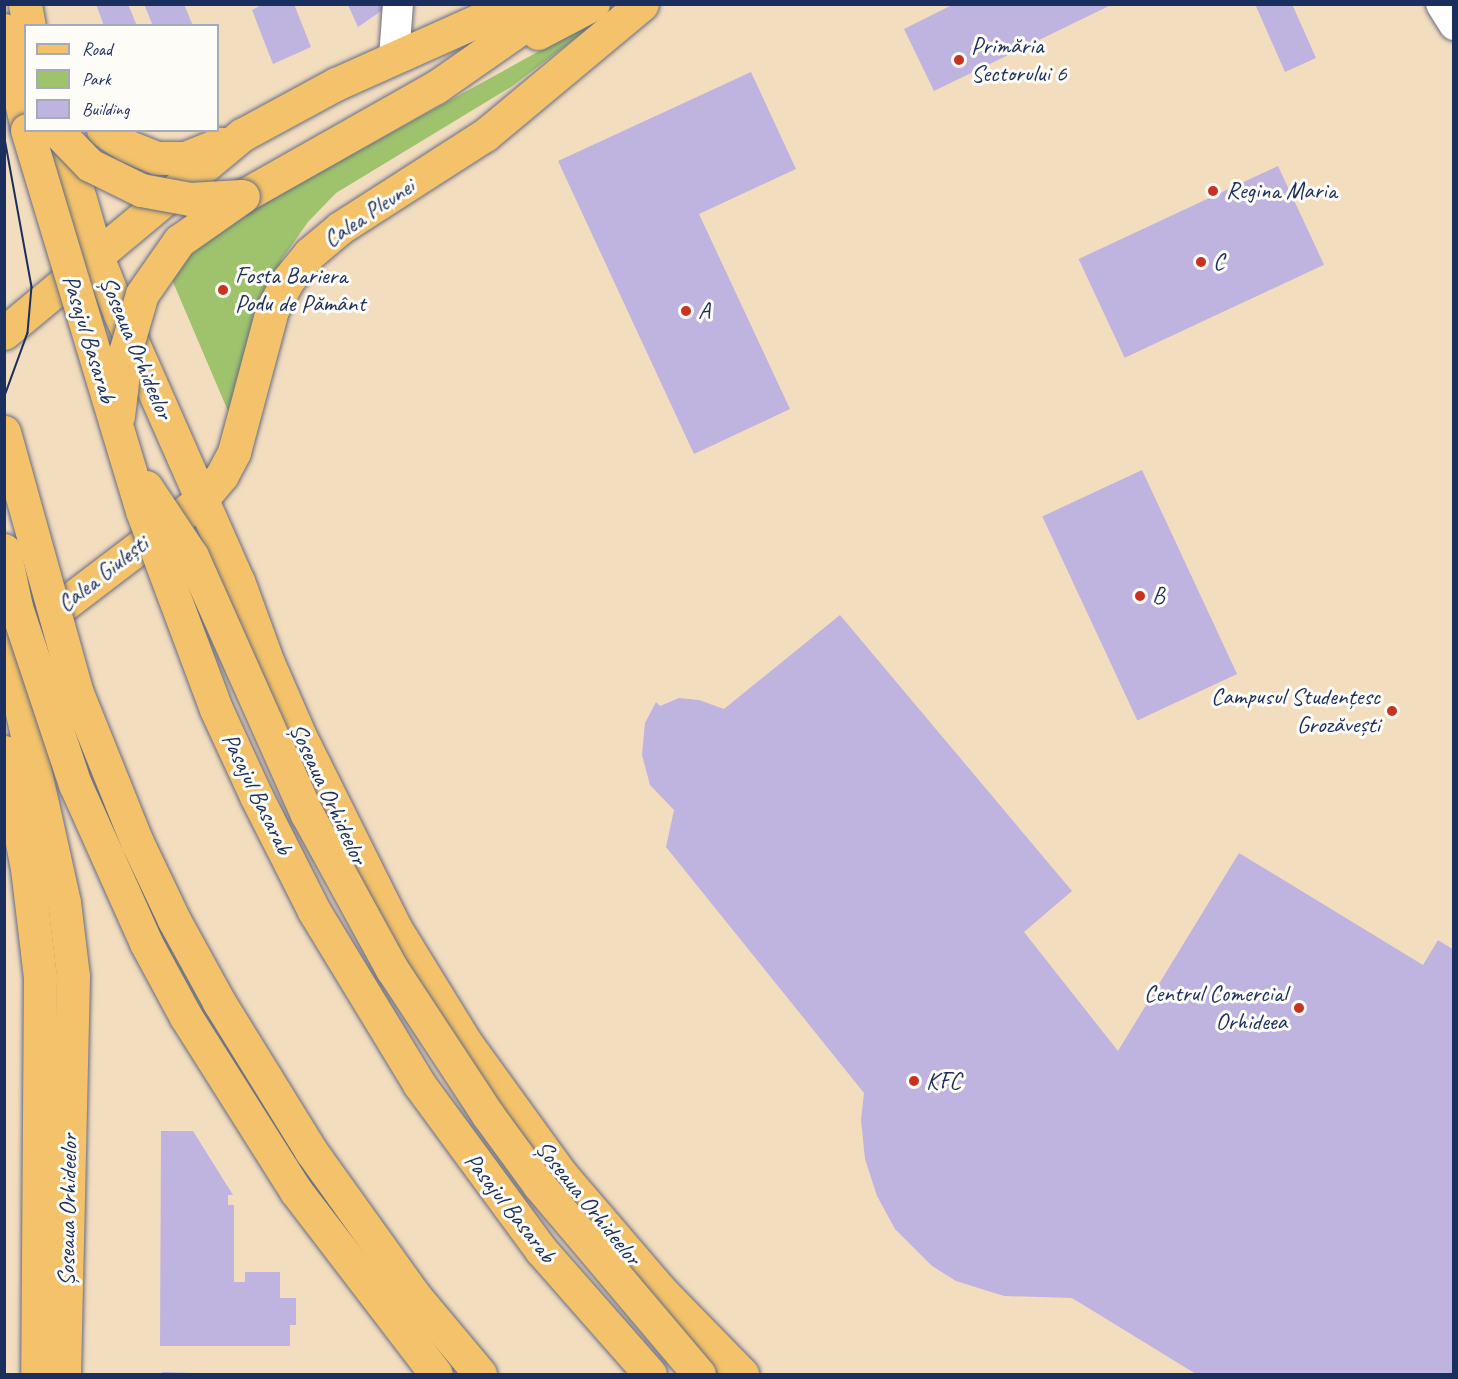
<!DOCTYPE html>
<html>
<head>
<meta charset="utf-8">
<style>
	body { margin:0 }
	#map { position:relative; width:1458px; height:1379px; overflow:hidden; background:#f3ddbf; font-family:Caveat,sans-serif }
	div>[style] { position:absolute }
	.green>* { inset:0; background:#9fc36d }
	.building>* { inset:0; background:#beb4df; transform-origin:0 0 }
	.roads { filter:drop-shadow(0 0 2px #676c80) drop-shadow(0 0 2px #676c80) }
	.minor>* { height:30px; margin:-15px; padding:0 15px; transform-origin:15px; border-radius:15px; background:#fff }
	.major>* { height:33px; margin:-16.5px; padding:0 16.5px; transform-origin:16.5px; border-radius:16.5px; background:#f3c26a }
	.tram>* { height:1.5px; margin:-0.75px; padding:0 0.75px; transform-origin:0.75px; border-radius:0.75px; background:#1b2f5e }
	.bridges { filter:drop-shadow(0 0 2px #676c80) drop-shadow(0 0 2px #676c80) }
	.major-bridge>* { height:33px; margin:-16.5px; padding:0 16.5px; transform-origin:16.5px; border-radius:16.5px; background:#f3c26a }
	.dots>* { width:16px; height:16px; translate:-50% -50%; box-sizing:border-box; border:3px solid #fdfcf7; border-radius:50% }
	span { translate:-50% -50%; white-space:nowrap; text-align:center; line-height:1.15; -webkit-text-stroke:6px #fdfcf7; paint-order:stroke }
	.poi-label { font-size:24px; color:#1b2f5e }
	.left { translate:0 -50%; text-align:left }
	.right { translate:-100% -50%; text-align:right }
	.street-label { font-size:24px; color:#1b2f5e }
	.frame { position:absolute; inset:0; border:6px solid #1b2f5e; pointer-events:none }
	.legend { position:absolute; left:24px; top:24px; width:195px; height:108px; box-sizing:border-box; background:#fdfcf7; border:2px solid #a3aaba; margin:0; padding:8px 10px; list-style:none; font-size:18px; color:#1b2f5e }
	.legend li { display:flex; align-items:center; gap:12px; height:30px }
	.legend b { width:30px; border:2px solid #a3aaba }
</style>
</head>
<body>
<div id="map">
	<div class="green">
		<i style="clip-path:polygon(610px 12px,511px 87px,336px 193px,308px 222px,282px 259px,258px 323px,231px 418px,170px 275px,181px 257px,220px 227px)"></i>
	</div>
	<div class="building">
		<i style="clip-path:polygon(96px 4px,128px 4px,137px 26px,104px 26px)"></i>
		<i style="clip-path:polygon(144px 4px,184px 4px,193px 26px,153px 26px)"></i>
		<i style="clip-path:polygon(263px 4px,294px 4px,311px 47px,273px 64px,252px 10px)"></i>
		<i style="clip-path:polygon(954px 4px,1113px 4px,934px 91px,904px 29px)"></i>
		<i style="clip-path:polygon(1255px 4px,1292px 4px,1316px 58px,1285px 72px)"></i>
		<i style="clip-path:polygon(348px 5px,390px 5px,358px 27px)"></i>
		<i style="clip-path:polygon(751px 72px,796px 169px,699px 214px,790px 409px,694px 454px,558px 161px)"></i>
		<i style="left:1278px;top:166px;width:109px;height:220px;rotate:65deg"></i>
		<i style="left:1142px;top:470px;width:225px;height:110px;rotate:65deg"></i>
		<i style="clip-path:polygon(840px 615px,1072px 891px,1024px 932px,1118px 1051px,1239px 853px,1423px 965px,1438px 940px,1454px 950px,1454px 1374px,1196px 1374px,1072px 1298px,1004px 1296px,956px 1281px,932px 1266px,895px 1229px,877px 1196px,865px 1159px,861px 1120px,864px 1093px,666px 847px,674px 810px,650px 785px,642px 755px,645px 723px,656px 702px,660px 706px,679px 698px,699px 700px,724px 709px)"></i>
		<i style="clip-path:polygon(161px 1131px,193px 1131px,233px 1195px,228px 1195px,228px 1205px,234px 1205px,234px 1282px,245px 1282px,245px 1272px,280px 1272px,280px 1298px,296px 1298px,296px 1325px,290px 1325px,290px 1346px,160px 1346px)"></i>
		<i style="clip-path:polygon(162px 1372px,196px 1373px,196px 1374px,161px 1374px)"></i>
	</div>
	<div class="roads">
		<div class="minor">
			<i style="left:1441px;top:4px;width:25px;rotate:58deg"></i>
			<i style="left:394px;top:58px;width:54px;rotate:-85.8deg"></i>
		</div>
		<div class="major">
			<i style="left:25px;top:4px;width:22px;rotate:80deg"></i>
			<i style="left:4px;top:30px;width:96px;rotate:76.7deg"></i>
			<i style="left:538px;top:33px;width:62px;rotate:-27.8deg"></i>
			<i style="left:60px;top:130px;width:129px;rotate:73.8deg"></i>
			<i style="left:96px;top:254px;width:65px;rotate:68.2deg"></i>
			<i style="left:120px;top:314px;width:292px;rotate:66.2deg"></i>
			<i style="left:238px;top:581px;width:87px;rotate:69.9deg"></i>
			<i style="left:268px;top:663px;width:82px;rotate:66.3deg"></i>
			<i style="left:301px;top:738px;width:216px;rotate:63.6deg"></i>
			<i style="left:397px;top:931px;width:132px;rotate:58.4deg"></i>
			<i style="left:466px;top:1043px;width:160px;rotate:54.1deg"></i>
			<i style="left:560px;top:1173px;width:157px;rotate:49.4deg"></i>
			<i style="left:662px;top:1292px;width:115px;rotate:45.7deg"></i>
			<i style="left:103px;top:130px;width:29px;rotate:34deg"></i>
			<i style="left:127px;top:146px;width:32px;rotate:22deg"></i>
			<i style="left:157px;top:158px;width:28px"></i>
			<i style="left:185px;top:158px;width:38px;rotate:-22deg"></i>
			<i style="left:243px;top:196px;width:222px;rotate:-29.5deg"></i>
			<i style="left:436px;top:87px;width:145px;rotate:-34.9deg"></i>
			<i style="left:4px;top:333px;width:310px;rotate:-39.8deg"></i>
			<i style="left:242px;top:135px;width:107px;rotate:-28.5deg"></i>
			<i style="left:336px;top:84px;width:196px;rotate:-24.1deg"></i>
			<i style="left:4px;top:650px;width:249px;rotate:-37.3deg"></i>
			<i style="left:202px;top:499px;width:31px;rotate:-50deg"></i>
			<i style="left:222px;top:475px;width:26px;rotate:-62deg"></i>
			<i style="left:234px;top:452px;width:147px;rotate:-75deg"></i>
			<i style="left:272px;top:310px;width:34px;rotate:-62deg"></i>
			<i style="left:288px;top:280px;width:33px;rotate:-51deg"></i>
			<i style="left:309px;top:254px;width:40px;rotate:-40deg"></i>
			<i style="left:340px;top:228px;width:172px;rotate:-32.7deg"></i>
			<i style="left:485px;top:135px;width:204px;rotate:-39.8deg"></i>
			<i style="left:4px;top:657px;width:50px;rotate:71.2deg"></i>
			<i style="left:20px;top:704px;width:203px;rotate:77.5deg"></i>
			<i style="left:64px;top:902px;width:75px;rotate:83.1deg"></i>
			<i style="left:73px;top:976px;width:398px;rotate:91.3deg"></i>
			<i style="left:4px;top:752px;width:118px;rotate:78.8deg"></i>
			<i style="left:27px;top:868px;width:110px;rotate:83.2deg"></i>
			<i style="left:40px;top:977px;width:397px;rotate:90.4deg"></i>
		</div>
	</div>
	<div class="tram">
		<i style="left:4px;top:133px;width:157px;rotate:79.7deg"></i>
		<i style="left:32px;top:287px;width:46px;rotate:95deg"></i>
		<i style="left:28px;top:333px;width:70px;rotate:110deg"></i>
		<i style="left:4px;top:290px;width:12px;rotate:90deg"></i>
	</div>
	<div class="bridges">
		<div class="major-bridge">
			<i style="left:27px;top:130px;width:398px;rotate:73.2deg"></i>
			<i style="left:142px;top:511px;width:211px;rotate:69.5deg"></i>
			<i style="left:216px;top:709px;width:96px;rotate:65.3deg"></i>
			<i style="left:256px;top:796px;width:129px;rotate:63.2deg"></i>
			<i style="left:314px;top:911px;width:202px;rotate:58.7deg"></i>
			<i style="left:419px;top:1084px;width:206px;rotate:53.7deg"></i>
			<i style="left:541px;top:1250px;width:165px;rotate:48.7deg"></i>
			<i style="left:56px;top:130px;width:49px;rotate:45.8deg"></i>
			<i style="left:90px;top:165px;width:57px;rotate:26.1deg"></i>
			<i style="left:141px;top:190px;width:50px;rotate:10.4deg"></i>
			<i style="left:190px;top:199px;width:51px;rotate:-3.4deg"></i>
			<i style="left:118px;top:416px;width:67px;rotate:-83.2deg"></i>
			<i style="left:126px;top:349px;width:57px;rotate:-73.8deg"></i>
			<i style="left:142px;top:294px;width:65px;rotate:-55.1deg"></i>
			<i style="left:179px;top:241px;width:78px;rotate:-35.1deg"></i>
			<i style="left:4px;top:432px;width:271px;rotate:74.4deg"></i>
			<i style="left:77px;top:693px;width:161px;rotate:68.1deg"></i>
			<i style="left:137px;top:842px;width:86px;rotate:64.6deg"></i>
			<i style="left:174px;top:920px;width:94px;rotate:61.2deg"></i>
			<i style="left:219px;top:1002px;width:175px;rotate:58.3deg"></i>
			<i style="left:311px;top:1151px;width:177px;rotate:54.4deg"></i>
			<i style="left:414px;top:1295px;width:103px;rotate:50.1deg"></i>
			<i style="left:146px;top:487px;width:83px;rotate:56.3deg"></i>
			<i style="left:192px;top:556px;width:282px;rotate:66deg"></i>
			<i style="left:307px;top:814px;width:177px;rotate:61.3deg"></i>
			<i style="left:392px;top:969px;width:175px;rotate:56.7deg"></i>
			<i style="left:488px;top:1115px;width:87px;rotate:53.9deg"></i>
			<i style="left:539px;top:1185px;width:248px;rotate:49.8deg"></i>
			<i style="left:4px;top:550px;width:58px;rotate:78.1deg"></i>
			<i style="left:16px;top:607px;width:187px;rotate:71.6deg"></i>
			<i style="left:75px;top:784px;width:174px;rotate:65.9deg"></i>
			<i style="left:146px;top:943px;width:84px;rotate:61.6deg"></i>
			<i style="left:186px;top:1017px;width:206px;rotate:57.7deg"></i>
			<i style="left:296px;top:1191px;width:230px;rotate:52.6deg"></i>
		</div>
	</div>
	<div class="dots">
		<i style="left:959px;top:60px;background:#c8321e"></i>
		<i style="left:1213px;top:191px;background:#c8321e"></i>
		<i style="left:1201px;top:262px;background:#c8321e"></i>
		<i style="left:223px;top:290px;background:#c8321e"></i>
		<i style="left:686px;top:311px;background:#c8321e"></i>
		<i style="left:1140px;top:596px;background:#c8321e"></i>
		<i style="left:1392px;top:711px;background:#c8321e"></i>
		<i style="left:1299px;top:1008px;background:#c8321e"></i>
		<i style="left:914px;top:1081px;background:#c8321e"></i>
	</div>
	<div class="poi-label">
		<span class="left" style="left:971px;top:60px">Primăria<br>Sectorului 6</span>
		<span class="left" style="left:1226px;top:191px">Regina Maria</span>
		<span class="left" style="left:1213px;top:262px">C</span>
		<span class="left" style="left:235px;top:290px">Fosta Bariera<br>Podu de Pământ</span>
		<span class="left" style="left:698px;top:311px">A</span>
		<span class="left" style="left:1152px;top:596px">B</span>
		<span class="right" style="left:1380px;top:711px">Campusul Studențesc<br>Grozăvești</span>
		<span class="right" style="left:1287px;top:1008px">Centrul Comercial<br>Orhideea</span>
		<span class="left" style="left:926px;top:1081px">KFC</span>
	</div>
	<div class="street-label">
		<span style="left:369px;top:213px;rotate:-34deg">Calea Plevnei</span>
		<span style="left:89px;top:339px;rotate:73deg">Pasajul Basarab</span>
		<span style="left:136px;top:348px;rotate:67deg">Șoseaua Orhideelor</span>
		<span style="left:103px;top:574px;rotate:-38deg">Calea Giulești</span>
		<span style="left:257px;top:794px;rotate:64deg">Pasajul Basarab</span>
		<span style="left:328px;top:794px;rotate:65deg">Șoseaua Orhideelor</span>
		<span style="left:588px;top:1203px;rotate:51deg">Șoseaua Orhideelor</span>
		<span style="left:510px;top:1208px;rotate:52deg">Pasajul Basarab</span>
		<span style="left:68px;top:1210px;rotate:-89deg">Șoseaua Orhideelor</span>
	</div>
	<div class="frame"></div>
	<ul class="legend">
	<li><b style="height:8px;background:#f3c26a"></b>Road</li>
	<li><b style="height:16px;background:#9fc36d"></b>Park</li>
	<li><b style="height:16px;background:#beb4df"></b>Building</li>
	</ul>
</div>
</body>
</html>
